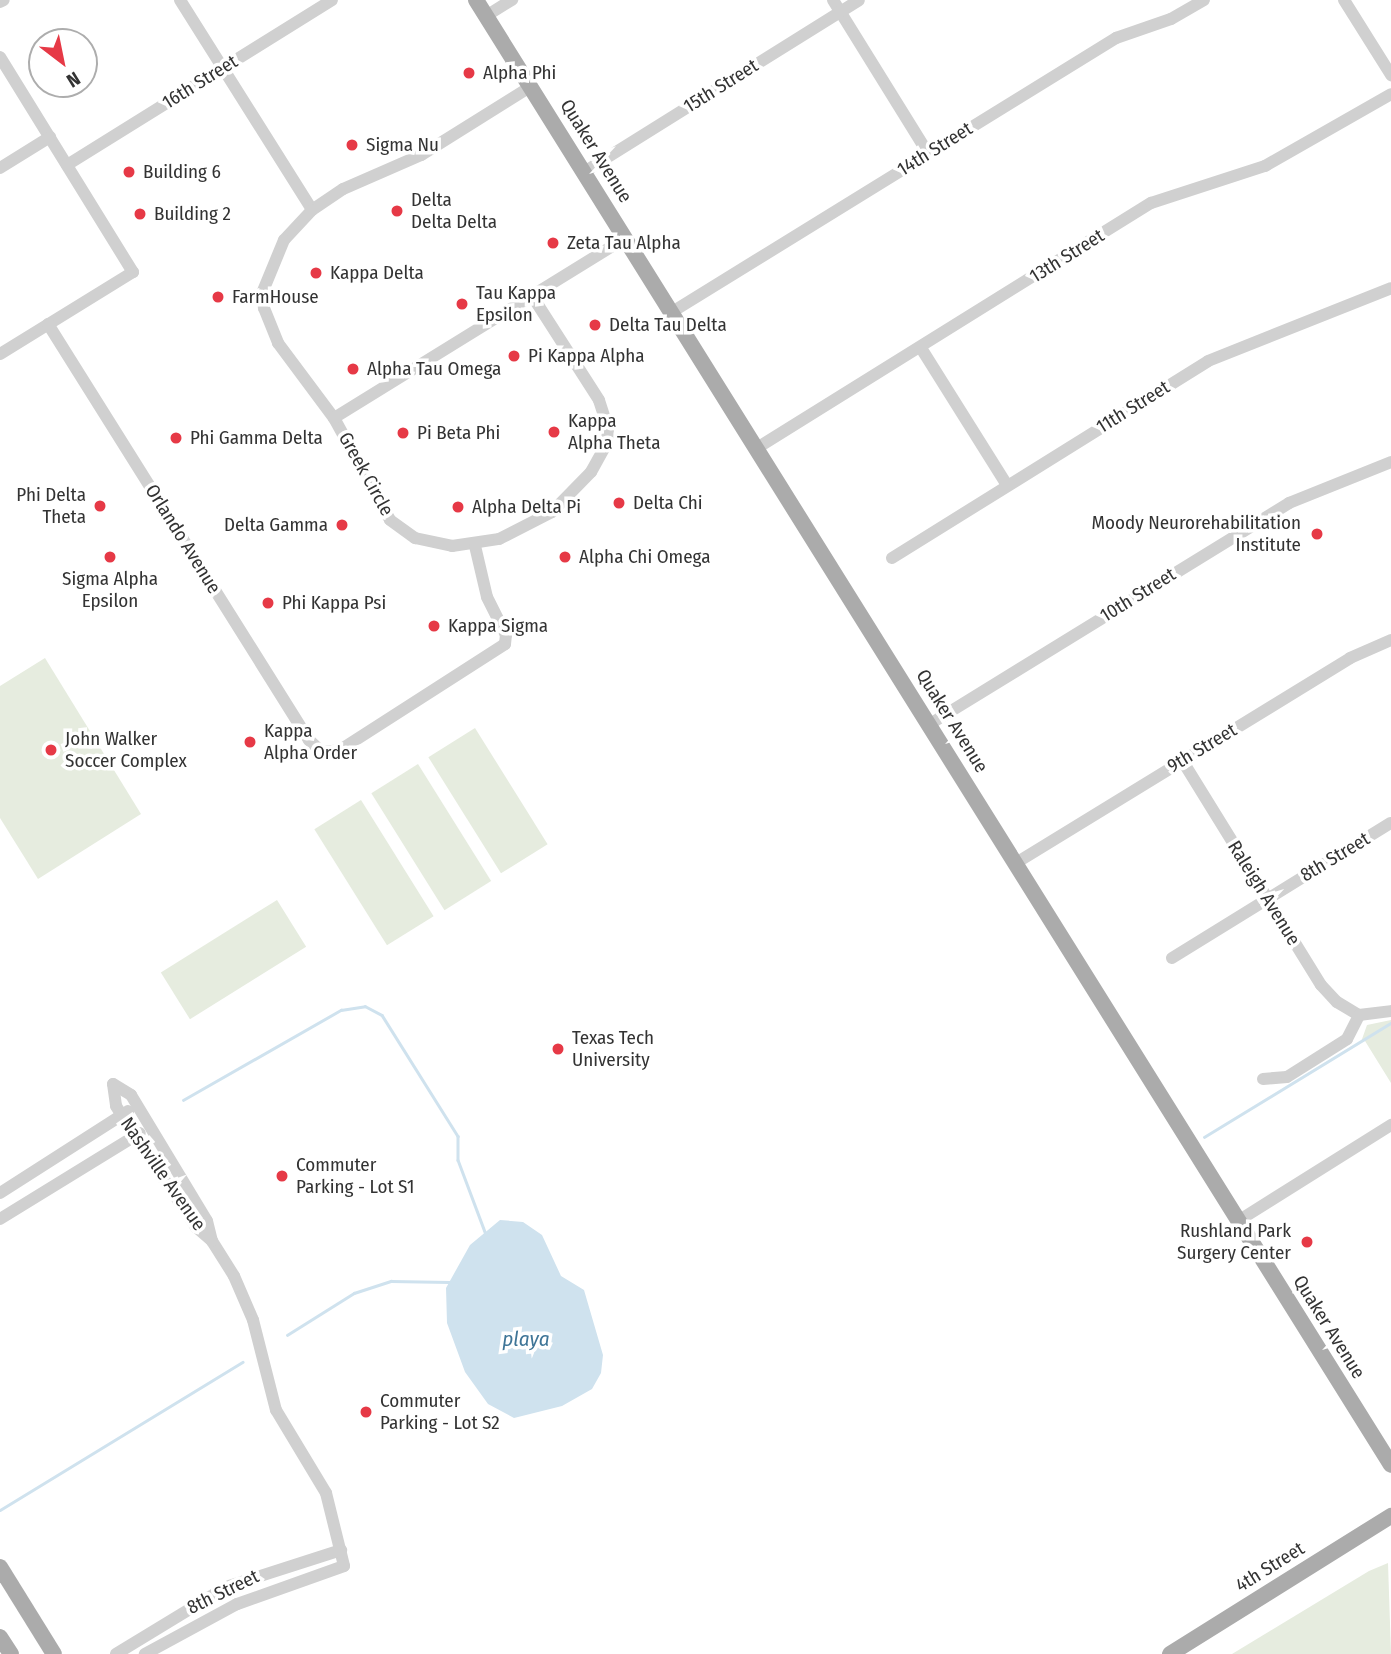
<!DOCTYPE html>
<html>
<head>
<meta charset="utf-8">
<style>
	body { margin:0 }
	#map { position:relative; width:1391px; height:1654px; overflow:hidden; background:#fff; font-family:"Fira Sans Condensed",sans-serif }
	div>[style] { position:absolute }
	.green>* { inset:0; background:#e6ecdf; transform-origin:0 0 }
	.water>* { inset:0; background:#cfe2ee }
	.stream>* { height:2.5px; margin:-1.25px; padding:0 1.25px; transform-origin:1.25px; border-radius:1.25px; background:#cfe2ee }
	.minor>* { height:12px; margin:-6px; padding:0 6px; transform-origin:6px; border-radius:6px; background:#d0d0d0 }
	.major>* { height:16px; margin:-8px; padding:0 8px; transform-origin:8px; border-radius:8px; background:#ababab }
	.dots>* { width:19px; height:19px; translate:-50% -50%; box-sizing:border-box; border:4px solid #fff; border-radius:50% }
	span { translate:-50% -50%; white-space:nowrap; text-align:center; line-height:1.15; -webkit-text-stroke:7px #fff; paint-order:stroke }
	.poi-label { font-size:19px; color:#333 }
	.left { translate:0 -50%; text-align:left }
	.right { translate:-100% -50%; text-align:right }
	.street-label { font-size:19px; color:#333 }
	.water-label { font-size:21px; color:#3f7597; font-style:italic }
	.north { position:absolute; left:28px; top:28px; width:70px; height:70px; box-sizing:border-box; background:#fff; border:2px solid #adadad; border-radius:50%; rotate:148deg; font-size:19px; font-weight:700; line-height:28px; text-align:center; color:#333 }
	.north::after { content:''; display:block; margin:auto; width:24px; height:32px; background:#e63946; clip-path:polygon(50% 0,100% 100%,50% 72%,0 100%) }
</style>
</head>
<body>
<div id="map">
	<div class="green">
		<i style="clip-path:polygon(45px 658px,141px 814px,38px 879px,0 818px,0 686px)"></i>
		<i style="left:475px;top:728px;width:137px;height:55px;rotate:58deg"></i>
		<i style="left:418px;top:764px;width:138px;height:55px;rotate:58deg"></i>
		<i style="left:361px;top:800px;width:137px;height:55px;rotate:58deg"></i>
		<i style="left:277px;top:900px;width:55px;height:137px;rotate:58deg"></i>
		<i style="clip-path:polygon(1391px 1020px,1391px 1083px,1365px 1041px,1361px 1042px,1367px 1025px)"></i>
		<i style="clip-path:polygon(1388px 1563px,1391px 1654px,1232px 1654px,1369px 1571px)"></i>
	</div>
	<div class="water">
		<i style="clip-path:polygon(500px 1220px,523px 1222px,542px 1235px,561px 1276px,584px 1290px,603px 1355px,601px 1373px,592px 1389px,562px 1406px,514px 1418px,488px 1404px,465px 1372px,447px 1323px,446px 1288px,470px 1245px)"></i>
	</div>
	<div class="stream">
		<i style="left:183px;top:1100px;width:182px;rotate:-29.7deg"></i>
		<i style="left:341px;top:1010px;width:24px;rotate:-9deg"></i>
		<i style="left:365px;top:1006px;width:19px;rotate:28deg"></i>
		<i style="left:382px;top:1015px;width:143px;rotate:57.9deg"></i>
		<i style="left:458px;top:1136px;width:24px;rotate:90deg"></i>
		<i style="left:458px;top:1160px;width:77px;rotate:69.4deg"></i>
		<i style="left:1204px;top:1137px;width:219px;rotate:-31.4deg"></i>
		<i style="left:287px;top:1335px;width:79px;rotate:-32.1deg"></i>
		<i style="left:354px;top:1293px;width:39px;rotate:-18deg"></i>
		<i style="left:391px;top:1281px;width:58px;rotate:1deg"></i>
		<i style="left:0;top:1510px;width:284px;rotate:-31.4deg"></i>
	</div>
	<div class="minor">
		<i style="left:180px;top:0;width:248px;rotate:57.8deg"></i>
		<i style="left:833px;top:0;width:180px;rotate:58.2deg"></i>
		<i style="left:1344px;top:0;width:89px;rotate:57.9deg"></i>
		<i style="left:0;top:2px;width:4px;rotate:-27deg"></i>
		<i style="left:486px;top:16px;width:31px;rotate:-32deg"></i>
		<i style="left:0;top:57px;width:253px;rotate:58.3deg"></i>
		<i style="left:133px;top:272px;width:156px;rotate:148.3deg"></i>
		<i style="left:530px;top:87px;width:128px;rotate:148deg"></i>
		<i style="left:421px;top:155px;width:85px;rotate:156.4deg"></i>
		<i style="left:343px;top:189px;width:37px;rotate:146deg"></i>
		<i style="left:312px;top:210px;width:41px;rotate:133deg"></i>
		<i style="left:284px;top:240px;width:55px;rotate:112.4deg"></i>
		<i style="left:263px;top:291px;width:17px;rotate:87deg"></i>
		<i style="left:264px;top:308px;width:38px;rotate:68deg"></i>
		<i style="left:278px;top:343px;width:94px;rotate:53.3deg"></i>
		<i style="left:334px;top:418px;width:116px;rotate:61.2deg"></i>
		<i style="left:390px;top:520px;width:31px;rotate:36deg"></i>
		<i style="left:415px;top:538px;width:38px;rotate:12deg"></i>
		<i style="left:452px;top:546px;width:48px;rotate:-8.5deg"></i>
		<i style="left:499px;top:539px;width:59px;rotate:-27deg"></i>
		<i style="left:552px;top:512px;width:56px;rotate:-45.7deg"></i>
		<i style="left:591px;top:472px;width:33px;rotate:-61deg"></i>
		<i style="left:607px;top:443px;width:15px;rotate:-86deg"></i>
		<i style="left:608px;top:428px;width:29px;rotate:-108deg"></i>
		<i style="left:599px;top:400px;width:122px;rotate:-122.7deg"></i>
		<i style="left:67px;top:165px;width:312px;rotate:-31.9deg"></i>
		<i style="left:0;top:168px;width:59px;rotate:-31.8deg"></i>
		<i style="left:584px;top:172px;width:324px;rotate:-32deg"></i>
		<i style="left:672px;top:312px;width:522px;rotate:-31.68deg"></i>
		<i style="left:1116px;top:38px;width:58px;rotate:-19.1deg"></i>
		<i style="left:1171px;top:19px;width:38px;rotate:-30deg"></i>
		<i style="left:48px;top:324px;width:491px;rotate:57.9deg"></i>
		<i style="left:309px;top:740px;width:18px;rotate:43deg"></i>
		<i style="left:322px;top:752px;width:18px;rotate:-6deg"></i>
		<i style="left:340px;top:750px;width:196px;rotate:-32.7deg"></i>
		<i style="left:505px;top:644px;width:9px;rotate:-84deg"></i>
		<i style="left:506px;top:635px;width:42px;rotate:-116.6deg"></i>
		<i style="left:487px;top:597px;width:52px;rotate:-103.2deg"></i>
		<i style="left:921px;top:348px;width:162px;rotate:57.9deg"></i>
		<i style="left:334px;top:418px;width:343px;rotate:-31.7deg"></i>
		<i style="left:757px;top:448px;width:464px;rotate:-31.9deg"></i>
		<i style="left:1151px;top:203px;width:120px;rotate:-18deg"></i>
		<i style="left:1265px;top:166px;width:145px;rotate:-29.7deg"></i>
		<i style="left:892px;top:558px;width:372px;rotate:-31.9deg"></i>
		<i style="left:1208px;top:361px;width:197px;rotate:-21.7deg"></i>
		<i style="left:930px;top:724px;width:422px;rotate:-31.6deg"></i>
		<i style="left:1289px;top:503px;width:110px;rotate:-21.9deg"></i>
		<i style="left:1182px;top:760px;width:264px;rotate:58.3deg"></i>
		<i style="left:1321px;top:985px;width:23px;rotate:47deg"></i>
		<i style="left:1337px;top:1002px;width:26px;rotate:31deg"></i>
		<i style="left:1016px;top:863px;width:392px;rotate:-31.5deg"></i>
		<i style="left:1350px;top:658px;width:45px;rotate:-23.7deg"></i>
		<i style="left:1172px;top:958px;width:257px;rotate:-31.7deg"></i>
		<i style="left:1263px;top:1079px;width:24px;rotate:-5deg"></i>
		<i style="left:1287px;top:1077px;width:71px;rotate:-32.3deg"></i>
		<i style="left:1347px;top:1039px;width:27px;rotate:-63deg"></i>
		<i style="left:1359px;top:1015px;width:32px;rotate:-7deg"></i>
		<i style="left:113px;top:1084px;width:21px;rotate:31deg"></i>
		<i style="left:131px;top:1095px;width:147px;rotate:58.9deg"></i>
		<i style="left:207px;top:1221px;width:21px;rotate:76deg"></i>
		<i style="left:212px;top:1241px;width:41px;rotate:57.8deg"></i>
		<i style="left:234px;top:1276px;width:48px;rotate:66.6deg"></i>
		<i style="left:253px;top:1320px;width:93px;rotate:75.7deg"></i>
		<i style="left:276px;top:1410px;width:97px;rotate:58.9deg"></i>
		<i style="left:326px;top:1493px;width:75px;rotate:76.1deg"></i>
		<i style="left:344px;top:1566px;width:114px;rotate:160.4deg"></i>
		<i style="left:237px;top:1604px;width:105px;rotate:151.5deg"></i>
		<i style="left:113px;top:1084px;width:22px;rotate:82deg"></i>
		<i style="left:116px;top:1106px;width:36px;rotate:58deg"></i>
		<i style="left:135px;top:1136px;width:110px;rotate:56.2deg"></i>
		<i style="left:196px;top:1227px;width:21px;rotate:41deg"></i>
		<i style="left:0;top:1193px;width:152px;rotate:-32.6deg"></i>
		<i style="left:0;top:1219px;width:164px;rotate:-31.6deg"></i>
		<i style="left:1238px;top:1221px;width:181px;rotate:-32.1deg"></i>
		<i style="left:116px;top:1654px;width:129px;rotate:-31.3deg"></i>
		<i style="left:226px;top:1587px;width:121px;rotate:-17.8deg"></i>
	</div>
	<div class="major">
		<i style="left:476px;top:0;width:1727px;rotate:58.01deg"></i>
		<i style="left:0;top:1567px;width:102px;rotate:58.2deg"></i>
		<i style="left:0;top:1637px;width:20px;rotate:57deg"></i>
		<i style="left:1170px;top:1654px;width:261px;rotate:-32deg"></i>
	</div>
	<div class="dots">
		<i style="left:469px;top:73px;background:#e63946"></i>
		<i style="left:352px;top:145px;background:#e63946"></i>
		<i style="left:129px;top:172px;background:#e63946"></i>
		<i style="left:397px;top:211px;background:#e63946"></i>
		<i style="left:140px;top:214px;background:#e63946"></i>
		<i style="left:553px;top:243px;background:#e63946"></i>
		<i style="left:316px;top:273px;background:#e63946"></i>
		<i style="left:218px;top:297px;background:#e63946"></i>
		<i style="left:462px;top:304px;background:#e63946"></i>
		<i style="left:595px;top:325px;background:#e63946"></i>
		<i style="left:514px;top:356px;background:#e63946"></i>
		<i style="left:353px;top:369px;background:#e63946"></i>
		<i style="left:554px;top:432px;background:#e63946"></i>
		<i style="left:403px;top:433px;background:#e63946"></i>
		<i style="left:176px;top:438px;background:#e63946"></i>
		<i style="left:619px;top:503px;background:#e63946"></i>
		<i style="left:100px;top:506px;background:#e63946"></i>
		<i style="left:458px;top:507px;background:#e63946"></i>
		<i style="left:342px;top:525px;background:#e63946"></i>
		<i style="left:1317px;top:534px;background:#e63946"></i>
		<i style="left:110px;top:557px;background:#e63946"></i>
		<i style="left:565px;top:557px;background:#e63946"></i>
		<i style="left:268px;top:603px;background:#e63946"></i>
		<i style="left:434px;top:626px;background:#e63946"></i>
		<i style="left:250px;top:742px;background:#e63946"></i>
		<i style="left:51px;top:750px;background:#e63946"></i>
		<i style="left:558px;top:1049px;background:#e63946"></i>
		<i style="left:282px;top:1176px;background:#e63946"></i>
		<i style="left:1307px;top:1242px;background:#e63946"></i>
		<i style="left:366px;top:1412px;background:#e63946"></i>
	</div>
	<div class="poi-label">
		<span class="left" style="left:483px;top:73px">Alpha Phi</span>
		<span class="left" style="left:366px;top:145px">Sigma Nu</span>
		<span class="left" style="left:143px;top:172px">Building 6</span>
		<span class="left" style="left:411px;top:211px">Delta<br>Delta Delta</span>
		<span class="left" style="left:154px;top:214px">Building 2</span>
		<span class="left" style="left:567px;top:243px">Zeta Tau Alpha</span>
		<span class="left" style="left:330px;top:273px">Kappa Delta</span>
		<span class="left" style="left:476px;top:304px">Tau Kappa<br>Epsilon</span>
		<span class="left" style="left:232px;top:297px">FarmHouse</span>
		<span class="left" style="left:609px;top:325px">Delta Tau Delta</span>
		<span class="left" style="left:528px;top:356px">Pi Kappa Alpha</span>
		<span class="left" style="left:367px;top:369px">Alpha Tau Omega</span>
		<span class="left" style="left:568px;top:432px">Kappa<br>Alpha Theta</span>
		<span class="left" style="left:417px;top:433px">Pi Beta Phi</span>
		<span class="left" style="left:190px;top:438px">Phi Gamma Delta</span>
		<span class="right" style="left:86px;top:506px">Phi Delta<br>Theta</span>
		<span class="left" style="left:633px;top:503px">Delta Chi</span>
		<span class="left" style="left:472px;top:507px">Alpha Delta Pi</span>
		<span class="right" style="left:1301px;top:534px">Moody Neurorehabilitation<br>Institute</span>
		<span class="right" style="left:328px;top:525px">Delta Gamma</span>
		<span class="left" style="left:579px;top:557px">Alpha Chi Omega</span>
		<span style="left:110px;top:590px">Sigma Alpha<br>Epsilon</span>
		<span class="left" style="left:282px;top:603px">Phi Kappa Psi</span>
		<span class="left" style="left:448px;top:626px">Kappa Sigma</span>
		<span class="left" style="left:264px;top:742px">Kappa<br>Alpha Order</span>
		<span class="left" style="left:65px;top:750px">John Walker<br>Soccer Complex</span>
		<span class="left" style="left:572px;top:1049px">Texas Tech<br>University</span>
		<span class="left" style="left:296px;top:1176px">Commuter<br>Parking - Lot S1</span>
		<span class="right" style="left:1291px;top:1242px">Rushland Park<br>Surgery Center</span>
		<span class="left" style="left:380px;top:1412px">Commuter<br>Parking - Lot S2</span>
	</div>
	<div class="street-label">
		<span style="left:200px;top:82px;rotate:-32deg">16th Street</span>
		<span style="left:721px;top:86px;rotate:-32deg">15th Street</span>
		<span style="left:935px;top:149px;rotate:-32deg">14th Street</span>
		<span style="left:596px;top:151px;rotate:58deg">Quaker Avenue</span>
		<span style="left:1067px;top:256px;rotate:-32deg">13th Street</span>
		<span style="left:1133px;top:407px;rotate:-32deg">11th Street</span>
		<span style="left:366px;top:474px;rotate:61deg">Greek Circle</span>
		<span style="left:183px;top:539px;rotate:58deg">Orlando Avenue</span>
		<span style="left:1138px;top:595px;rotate:-32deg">10th Street</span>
		<span style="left:952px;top:721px;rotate:58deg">Quaker Avenue</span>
		<span style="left:1202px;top:748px;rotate:-31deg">9th Street</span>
		<span style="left:1335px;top:857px;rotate:-31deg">8th Street</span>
		<span style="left:1264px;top:893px;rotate:58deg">Raleigh Avenue</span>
		<span style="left:163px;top:1174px;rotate:55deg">Nashville Avenue</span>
		<span style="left:1329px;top:1327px;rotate:58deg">Quaker Avenue</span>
		<span style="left:1270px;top:1567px;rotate:-32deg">4th Street</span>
		<span style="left:223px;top:1592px;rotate:-26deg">8th Street</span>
	</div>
	<div class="water-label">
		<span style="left:526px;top:1339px">playa</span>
	</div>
	<div class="north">N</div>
</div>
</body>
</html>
